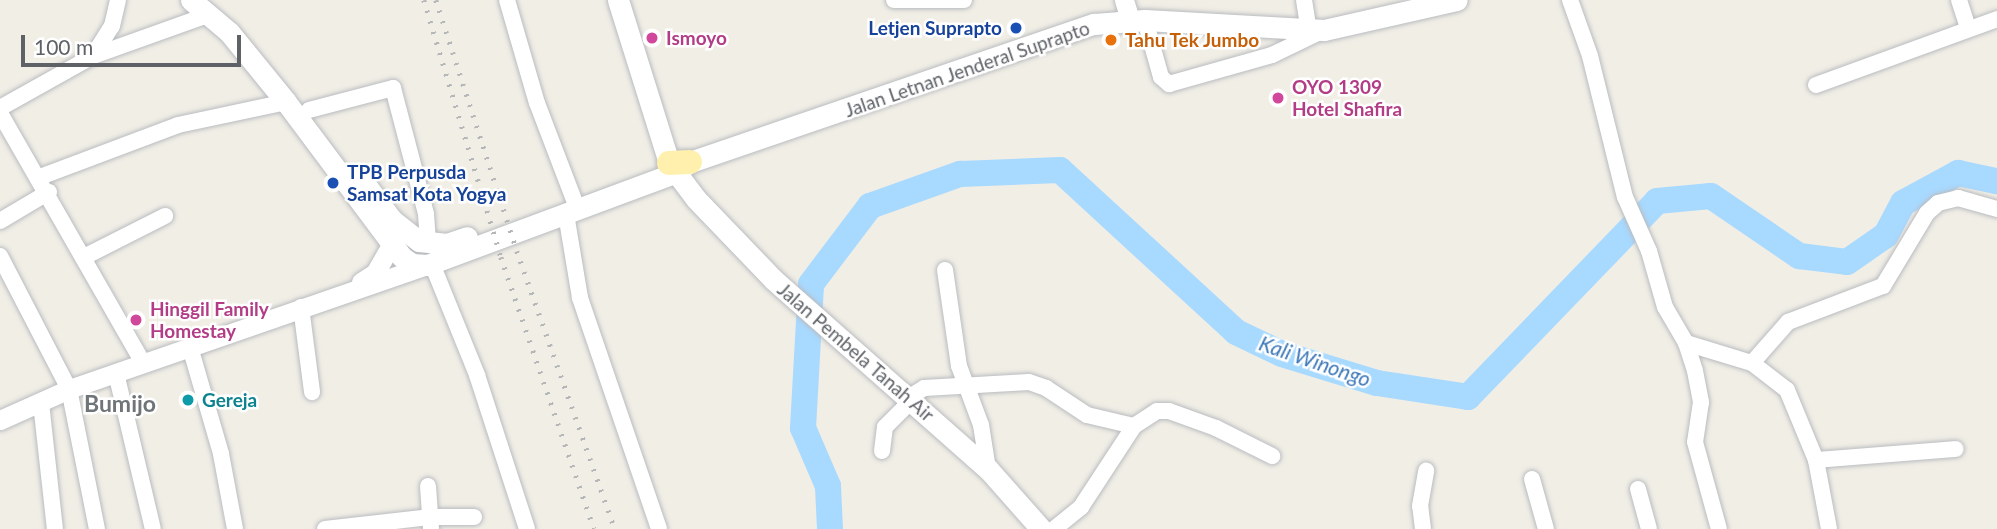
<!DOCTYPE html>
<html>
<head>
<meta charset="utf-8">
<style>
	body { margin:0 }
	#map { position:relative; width:1997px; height:529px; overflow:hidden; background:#f1eee6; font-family:Lato,sans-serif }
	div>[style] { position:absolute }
	.river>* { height:26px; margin:-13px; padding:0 13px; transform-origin:13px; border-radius:13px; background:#a8d9ff }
	.roads { filter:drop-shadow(0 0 2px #b9bcc0) drop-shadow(0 0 2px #b9bcc0) }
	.minor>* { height:16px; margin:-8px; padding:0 8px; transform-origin:8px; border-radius:8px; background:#fff }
	.tertiary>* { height:19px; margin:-9.5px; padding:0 9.5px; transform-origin:9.5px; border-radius:9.5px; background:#fff }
	.secondary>* { height:21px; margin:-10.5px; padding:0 10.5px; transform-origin:10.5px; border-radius:10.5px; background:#fff }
	.primary>* { height:24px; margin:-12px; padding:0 12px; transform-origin:12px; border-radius:12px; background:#fff1ad }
	.rail>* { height:4.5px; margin-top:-2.25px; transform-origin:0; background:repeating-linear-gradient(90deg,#b5b6b7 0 2px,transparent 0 11px) }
	.dots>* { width:19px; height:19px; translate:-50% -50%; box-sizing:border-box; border:4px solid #fff; border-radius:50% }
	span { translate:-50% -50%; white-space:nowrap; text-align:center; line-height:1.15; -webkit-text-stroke:5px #fff; paint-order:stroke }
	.transit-label { font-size:19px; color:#164399; font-weight:700 }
	.right { translate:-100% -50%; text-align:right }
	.left { translate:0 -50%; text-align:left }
	.hotel-label { font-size:19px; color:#b23c85; font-weight:700 }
	.food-label { font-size:19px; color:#c56008; font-weight:700 }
	.street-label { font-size:19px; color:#5e6267 }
	.culture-label { font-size:19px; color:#0d838f; font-weight:700 }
	.water-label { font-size:21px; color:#3e79b8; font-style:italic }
	.quarter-label { font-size:23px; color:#6f7479; font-weight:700 }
	.scale { position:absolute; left:21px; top:35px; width:220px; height:32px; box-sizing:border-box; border:4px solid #5e6267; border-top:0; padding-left:9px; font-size:21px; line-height:24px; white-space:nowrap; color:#5e6267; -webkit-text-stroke:5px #fff; paint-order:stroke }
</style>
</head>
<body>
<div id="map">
	<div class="river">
		<i style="left:830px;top:529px;width:43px;rotate:-92.7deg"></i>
		<i style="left:828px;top:486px;width:63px;rotate:-113.3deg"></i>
		<i style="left:803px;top:428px;width:144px;rotate:-86.8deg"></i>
		<i style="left:811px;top:284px;width:98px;rotate:-52.9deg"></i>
		<i style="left:870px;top:206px;width:96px;rotate:-19.6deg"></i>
		<i style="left:960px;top:174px;width:100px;rotate:-2.3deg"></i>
		<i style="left:1060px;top:170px;width:239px;rotate:42.6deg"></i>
		<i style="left:1236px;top:332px;width:51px;rotate:25.6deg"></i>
		<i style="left:1282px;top:354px;width:99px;rotate:17deg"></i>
		<i style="left:1377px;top:383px;width:92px;rotate:8.7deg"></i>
		<i style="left:1468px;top:397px;width:272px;rotate:-46deg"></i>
		<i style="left:1657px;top:201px;width:54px;rotate:-5.3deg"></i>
		<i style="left:1711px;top:196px;width:107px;rotate:34.3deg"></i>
		<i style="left:1799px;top:256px;width:48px;rotate:7.1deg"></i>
		<i style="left:1847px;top:262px;width:47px;rotate:-34.7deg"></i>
		<i style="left:1886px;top:235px;width:36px;rotate:-62deg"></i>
		<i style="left:1903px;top:203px;width:63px;rotate:-28.6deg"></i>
		<i style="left:1958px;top:173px;width:40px;rotate:12deg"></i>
	</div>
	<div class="roads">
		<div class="minor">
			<i style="left:507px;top:0;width:107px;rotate:73.8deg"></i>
			<i style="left:537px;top:103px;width:104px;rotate:69.1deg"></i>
			<i style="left:894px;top:0;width:70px"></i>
			<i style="left:1304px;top:0;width:30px;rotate:81deg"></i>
			<i style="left:1570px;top:0;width:59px;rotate:70.3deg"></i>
			<i style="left:1590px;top:56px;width:145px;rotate:76.1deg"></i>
			<i style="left:1625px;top:197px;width:59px;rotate:66deg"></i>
			<i style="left:1649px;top:251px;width:58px;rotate:74.1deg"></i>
			<i style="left:1665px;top:307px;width:42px;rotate:59.7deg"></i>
			<i style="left:1686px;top:343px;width:29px;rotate:72deg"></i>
			<i style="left:1695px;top:371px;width:32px;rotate:79deg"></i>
			<i style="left:1701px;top:402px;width:40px;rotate:98.5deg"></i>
			<i style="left:1695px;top:442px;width:90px;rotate:74.6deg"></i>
			<i style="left:1959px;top:0;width:28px;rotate:72deg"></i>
			<i style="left:1145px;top:20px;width:59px;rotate:74.3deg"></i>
			<i style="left:1161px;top:77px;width:11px;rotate:41deg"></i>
			<i style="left:1169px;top:84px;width:107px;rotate:-15.7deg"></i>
			<i style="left:1272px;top:55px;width:58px;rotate:-25.7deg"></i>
			<i style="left:93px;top:56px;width:36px;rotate:-58deg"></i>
			<i style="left:112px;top:26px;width:27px;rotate:-77deg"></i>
			<i style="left:1816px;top:85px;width:193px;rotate:-20deg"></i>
			<i style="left:0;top:108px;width:107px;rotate:-29.2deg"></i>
			<i style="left:93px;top:56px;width:124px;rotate:-19.7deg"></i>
			<i style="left:309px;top:110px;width:87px;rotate:-14.7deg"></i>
			<i style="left:393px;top:88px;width:130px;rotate:75.3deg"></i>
			<i style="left:426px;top:214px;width:29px;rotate:86deg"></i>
			<i style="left:0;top:113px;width:288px;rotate:60.2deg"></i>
			<i style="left:40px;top:177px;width:147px;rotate:-20.6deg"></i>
			<i style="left:178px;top:125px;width:110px;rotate:-12deg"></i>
			<i style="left:566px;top:214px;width:85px;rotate:80.5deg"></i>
			<i style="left:580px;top:298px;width:244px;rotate:71.1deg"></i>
			<i style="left:0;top:221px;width:57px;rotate:-30.6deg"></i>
			<i style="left:0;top:256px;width:150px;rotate:62.6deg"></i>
			<i style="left:69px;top:389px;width:143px;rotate:78.7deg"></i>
			<i style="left:84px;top:257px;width:91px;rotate:-26.8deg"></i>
			<i style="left:432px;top:264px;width:120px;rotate:67.9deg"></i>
			<i style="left:477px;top:375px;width:162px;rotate:72deg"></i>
			<i style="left:945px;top:270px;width:97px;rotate:81.7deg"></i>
			<i style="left:959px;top:366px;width:63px;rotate:69.6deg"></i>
			<i style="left:981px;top:425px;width:45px;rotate:81deg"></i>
			<i style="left:301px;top:307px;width:86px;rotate:82.6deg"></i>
			<i style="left:1686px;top:343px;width:69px;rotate:16.9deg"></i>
			<i style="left:1752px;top:363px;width:44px;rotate:37.6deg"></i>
			<i style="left:1787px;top:390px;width:76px;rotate:67.5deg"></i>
			<i style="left:1816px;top:460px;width:70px;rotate:79.3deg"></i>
			<i style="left:190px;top:347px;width:111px;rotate:73.8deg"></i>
			<i style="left:221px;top:454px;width:76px;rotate:79.4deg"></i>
			<i style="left:1752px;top:363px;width:55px;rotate:-48.7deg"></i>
			<i style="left:1788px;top:322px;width:102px;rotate:-20.8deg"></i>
			<i style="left:1883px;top:286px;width:85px;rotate:-58.9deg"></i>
			<i style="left:1927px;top:213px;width:15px;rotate:-42deg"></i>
			<i style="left:1938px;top:203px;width:21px;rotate:-14deg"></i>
			<i style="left:1958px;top:198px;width:41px;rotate:15.8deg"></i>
			<i style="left:116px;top:373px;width:160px;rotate:76.7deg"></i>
			<i style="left:908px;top:398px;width:19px;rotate:-32deg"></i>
			<i style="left:924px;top:388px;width:105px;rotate:-3.3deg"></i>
			<i style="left:1029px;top:382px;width:18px;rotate:19deg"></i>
			<i style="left:1046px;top:388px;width:49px;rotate:33.4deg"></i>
			<i style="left:1087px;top:415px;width:48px;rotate:13.2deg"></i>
			<i style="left:41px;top:403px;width:127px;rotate:83.7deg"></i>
			<i style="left:882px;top:451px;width:24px;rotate:-83deg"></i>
			<i style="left:885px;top:427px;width:37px;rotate:-45deg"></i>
			<i style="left:1816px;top:460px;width:140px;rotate:-4.5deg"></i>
			<i style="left:1532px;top:479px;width:52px;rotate:74.4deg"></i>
			<i style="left:428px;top:486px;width:43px;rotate:86deg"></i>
			<i style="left:1638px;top:489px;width:41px;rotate:74.6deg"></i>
			<i style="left:325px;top:529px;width:107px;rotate:-6.5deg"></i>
			<i style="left:431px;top:517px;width:43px"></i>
			<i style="left:1054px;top:529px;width:35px;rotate:-39deg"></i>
			<i style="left:1081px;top:507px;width:97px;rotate:-56.8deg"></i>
			<i style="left:1134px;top:426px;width:27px;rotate:-33deg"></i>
			<i style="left:1157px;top:411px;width:12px"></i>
			<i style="left:1169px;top:411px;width:50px;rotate:19.9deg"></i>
			<i style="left:1216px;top:428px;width:63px;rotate:26.6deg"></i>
			<i style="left:1423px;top:529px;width:23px;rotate:-97deg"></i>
			<i style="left:1420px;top:506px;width:36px;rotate:-80deg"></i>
		</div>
		<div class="tertiary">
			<i style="left:1124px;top:0;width:21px;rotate:73deg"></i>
			<i style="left:361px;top:282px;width:17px;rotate:-33deg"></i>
			<i style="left:375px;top:273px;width:34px;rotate:-60deg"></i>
			<i style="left:0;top:420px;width:76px;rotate:-24.2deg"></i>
			<i style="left:69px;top:389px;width:379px;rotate:-19.1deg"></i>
		</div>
		<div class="secondary">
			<i style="left:191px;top:0;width:50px;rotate:40.1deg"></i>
			<i style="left:229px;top:32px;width:90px;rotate:50.8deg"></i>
			<i style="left:286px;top:102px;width:194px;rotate:53.2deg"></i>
			<i style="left:402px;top:257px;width:12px;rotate:35deg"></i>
			<i style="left:412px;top:264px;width:15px;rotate:4deg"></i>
			<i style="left:427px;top:265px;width:264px;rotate:-20.4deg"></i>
			<i style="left:674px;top:173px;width:19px;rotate:-35deg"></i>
			<i style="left:690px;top:162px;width:427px;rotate:-18.9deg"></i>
			<i style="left:1094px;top:24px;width:51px;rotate:-4.5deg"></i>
			<i style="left:1145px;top:20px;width:179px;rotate:3.2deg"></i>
			<i style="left:1324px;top:30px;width:136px;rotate:-12.7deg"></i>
			<i style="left:618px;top:0;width:171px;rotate:72.6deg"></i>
			<i style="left:669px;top:163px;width:45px;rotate:53.1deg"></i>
			<i style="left:696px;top:199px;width:112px;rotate:46.1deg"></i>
			<i style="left:774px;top:280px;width:286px;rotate:41.5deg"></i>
			<i style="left:988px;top:469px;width:80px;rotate:48.5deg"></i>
			<i style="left:359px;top:176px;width:55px;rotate:53.1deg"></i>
			<i style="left:392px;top:220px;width:34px;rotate:38deg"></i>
			<i style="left:419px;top:241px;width:28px;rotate:6deg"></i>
			<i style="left:447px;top:244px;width:21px;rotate:-19deg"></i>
		</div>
		<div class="primary">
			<i style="left:669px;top:163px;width:21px;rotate:-3deg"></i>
		</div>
	</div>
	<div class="rail">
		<i style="left:424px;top:0;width:268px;rotate:73.3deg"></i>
		<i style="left:501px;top:257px;width:287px;rotate:71.1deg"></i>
		<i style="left:436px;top:0;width:264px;rotate:72.1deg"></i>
		<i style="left:517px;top:251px;width:295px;rotate:70.6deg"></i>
	</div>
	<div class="dots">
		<i style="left:1016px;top:28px;background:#1a4fb4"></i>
		<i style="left:652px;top:38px;background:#d1479c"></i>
		<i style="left:1111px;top:40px;background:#e8710a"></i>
		<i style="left:1278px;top:98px;background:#d1479c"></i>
		<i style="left:333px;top:183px;background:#1a4fb4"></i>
		<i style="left:136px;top:320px;background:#d1479c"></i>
		<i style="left:188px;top:400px;background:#0f9aa8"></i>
	</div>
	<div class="transit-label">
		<span class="right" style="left:1002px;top:28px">Letjen Suprapto</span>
		<span class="left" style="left:347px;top:183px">TPB Perpusda<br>Samsat Kota Yogya</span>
	</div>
	<div class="hotel-label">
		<span class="left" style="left:666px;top:38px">Ismoyo</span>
		<span class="left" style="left:1292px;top:98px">OYO 1309<br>Hotel Shafira</span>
		<span class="left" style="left:150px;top:320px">Hinggil Family<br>Homestay</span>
	</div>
	<div class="food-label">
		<span class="left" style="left:1125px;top:40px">Tahu Tek Jumbo</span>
	</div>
	<div class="street-label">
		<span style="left:967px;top:69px;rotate:-19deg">Jalan Letnan Jenderal Suprapto</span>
		<span style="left:856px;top:352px;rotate:41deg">Jalan Pembela Tanah Air</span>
	</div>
	<div class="culture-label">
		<span class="left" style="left:202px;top:400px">Gereja</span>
	</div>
	<div class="water-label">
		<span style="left:1315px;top:361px;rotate:19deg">Kali Winongo</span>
	</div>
	<div class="quarter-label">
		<span style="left:120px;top:403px">Bumijo</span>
	</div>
	<div class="scale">100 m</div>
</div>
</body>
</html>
